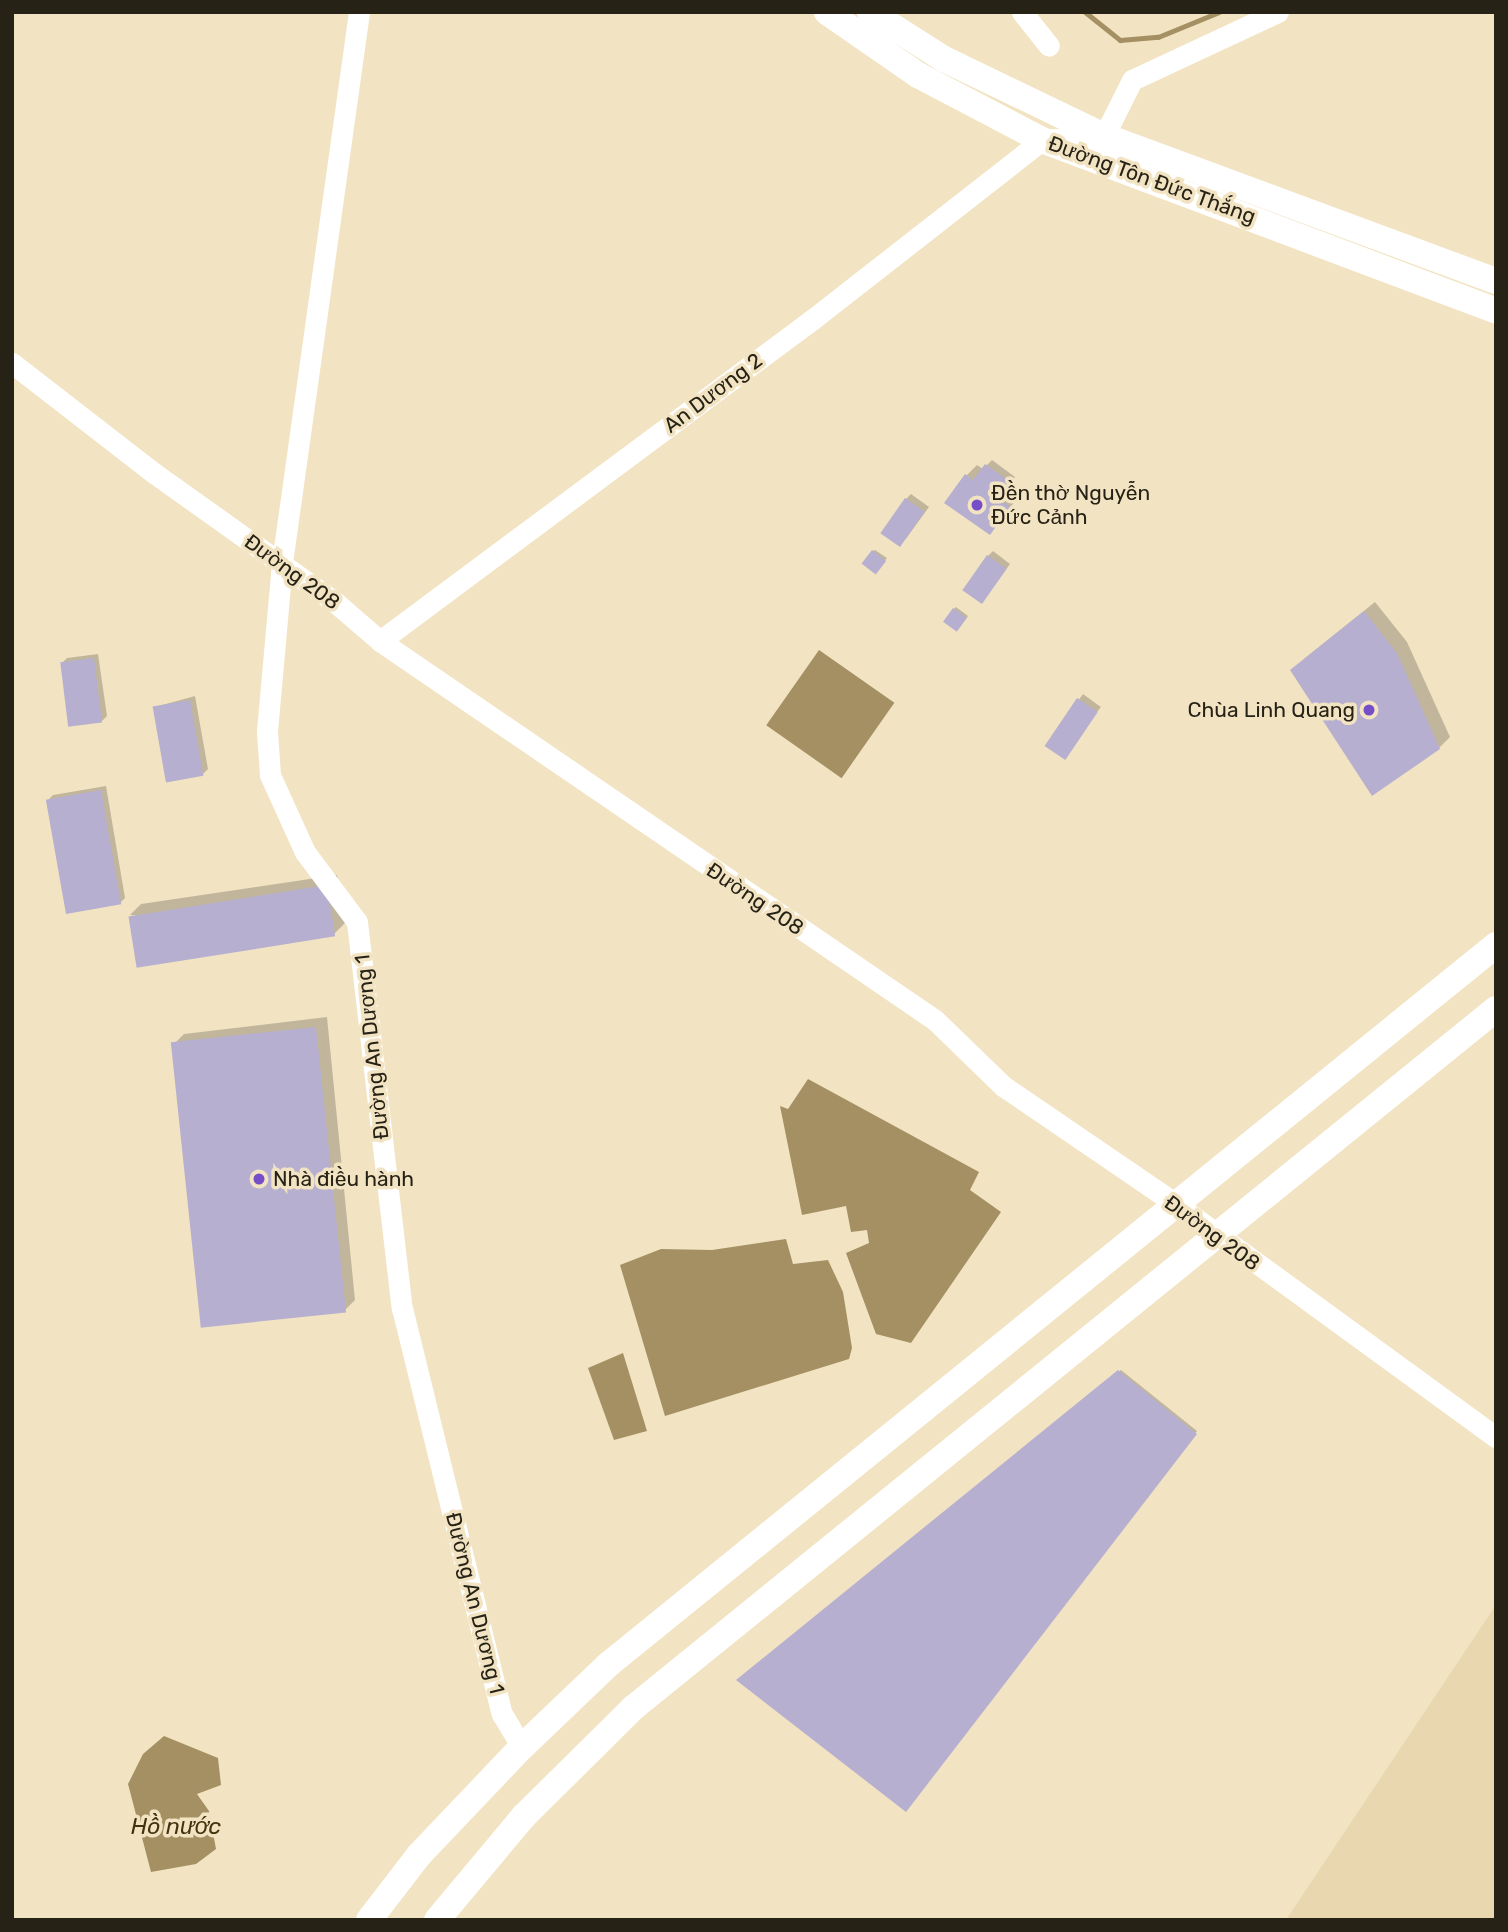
<!DOCTYPE html>
<html>
<head>
<meta charset="utf-8">
<style>
	body { margin:0 }
	#map { position:relative; width:1508px; height:1932px; overflow:hidden; background:#f2e4c3; font-family:Rubik,sans-serif }
	div>[style] { position:absolute }
	.built>* { inset:0; background:#e8d7af }
	.water>* { inset:0; background:#a49062; transform-origin:0 0 }
	.shadow>* { inset:0; background:#0003; transform-origin:0 0 }
	.stream>* { height:5px; margin:-2.5px; padding:0 2.5px; transform-origin:2.5px; border-radius:2.5px; background:#a49062 }
	.building>* { inset:0; background:#b6afcf; transform-origin:0 0 }
	.minor>* { height:21px; margin:-10.5px; padding:0 10.5px; transform-origin:10.5px; border-radius:10.5px; background:#fff }
	.major>* { height:26px; margin:-13px; padding:0 13px; transform-origin:13px; border-radius:13px; background:#fff }
	.dots>* { width:19px; height:19px; translate:-50% -50%; box-sizing:border-box; border:4px solid #f2e4c3; border-radius:50% }
	span { translate:-50% -50%; white-space:nowrap; text-align:center; line-height:1.15; -webkit-text-stroke:7px #f2e4c3; paint-order:stroke }
	.street-label { font-size:21px; color:#272216 }
	.poi-label { font-size:21px; color:#272216 }
	.left { translate:0 -50%; text-align:left }
	.right { translate:-100% -50%; text-align:right }
	.water-label { font-size:23px; color:#43330d; font-style:italic }
	.frame { position:absolute; inset:0; border:14px solid #272216; pointer-events:none }
</style>
</head>
<body>
<div id="map">
	<div class="built">
		<i style="clip-path:polygon(1496px 1605px,1496px 1920px,1286px 1920px)"></i>
	</div>
	<div class="water">
		<i style="left:819px;top:650px;width:92px;height:92px;rotate:35deg"></i>
		<i style="clip-path:polygon(808px 1079px,979px 1172px,970px 1190px,1001px 1212px,911px 1343px,876px 1334px,846px 1253px,869px 1243px,867px 1230px,851px 1232px,846px 1206px,802px 1215px,780px 1106px,788px 1109px)"></i>
		<i style="clip-path:polygon(786px 1239px,793px 1264px,828px 1260px,843px 1292px,852px 1348px,849px 1359px,665px 1416px,620px 1265px,661px 1249px,712px 1250px)"></i>
		<i style="clip-path:polygon(623px 1353px,647px 1431px,614px 1440px,588px 1368px)"></i>
		<i style="clip-path:polygon(164px 1736px,218px 1758px,221px 1785px,197px 1794px,209px 1811px,216px 1849px,196px 1864px,151px 1872px,128px 1784px,143px 1754px)"></i>
	</div>
	<div class="shadow">
		<i style="clip-path:polygon(992px 460px,1015px 477px,1008px 487px,1020px 495px,990px 533px,966px 476px,977px 465px,983px 469px)"></i>
		<i style="clip-path:polygon(911px 494px,929px 507px,905px 540px,906px 499px)"></i>
		<i style="clip-path:polygon(875px 550px,887px 558px,876px 572px,873px 551px)"></i>
		<i style="clip-path:polygon(993px 551px,1010px 564px,986px 597px,988px 556px)"></i>
		<i style="clip-path:polygon(1375px 602px,1407px 642px,1450px 737px,1439px 748px,1304px 659px)"></i>
		<i style="clip-path:polygon(956px 607px,968px 616px,959px 628px,954px 609px)"></i>
		<i style="clip-path:polygon(98px 654px,107px 716px,102px 721px,62px 663px,67px 658px)"></i>
		<i style="left:1083px;top:694px;width:22px;height:62px;rotate:36deg"></i>
		<i style="clip-path:polygon(195px 696px,208px 769px,203px 774px,155px 707px)"></i>
		<i style="clip-path:polygon(106px 786px,125px 898px,120px 903px,48px 800px,53px 795px)"></i>
		<i style="clip-path:polygon(337px 875px,345px 923px,334px 934px,130px 915px,141px 904px)"></i>
		<i style="clip-path:polygon(327px 1017px,355px 1300px,344px 1311px,173px 1045px,184px 1034px)"></i>
		<i style="clip-path:polygon(1121px 1370px,1197px 1431px,905px 1809px,738px 1680px)"></i>
	</div>
	<div class="stream">
		<i style="left:1085px;top:12px;width:45px;rotate:38.7deg"></i>
		<i style="left:1120px;top:40px;width:38px;rotate:-5deg"></i>
		<i style="left:1158px;top:37px;width:66px;rotate:-22.3deg"></i>
	</div>
	<div class="building">
		<i style="clip-path:polygon(985px 464px,1012px 483px,1000px 499px,1010px 507px,990px 535px,944px 503px,965px 474px,973px 480px)"></i>
		<i style="left:905px;top:498px;width:24px;height:43px;rotate:35deg"></i>
		<i style="left:872px;top:550px;width:18px;height:17px;rotate:38deg"></i>
		<i style="left:987px;top:555px;width:24px;height:43px;rotate:35deg"></i>
		<i style="left:953px;top:608px;width:17px;height:17px;rotate:36deg"></i>
		<i style="clip-path:polygon(1364px 611px,1397px 653px,1440px 749px,1372px 796px,1290px 670px)"></i>
		<i style="left:94px;top:658px;width:65px;height:34px;rotate:83deg"></i>
		<i style="left:1077px;top:698px;width:25px;height:58px;rotate:34deg"></i>
		<i style="left:190px;top:700px;width:77px;height:38px;rotate:80deg"></i>
		<i style="left:101px;top:790px;width:116px;height:56px;rotate:80deg"></i>
		<i style="left:327px;top:885px;width:52px;height:201px;rotate:81deg"></i>
		<i style="left:316px;top:1027px;width:287px;height:146px;rotate:84deg"></i>
		<i style="clip-path:polygon(1118px 1370px,1197px 1434px,906px 1812px,736px 1680px)"></i>
	</div>
	<div class="minor">
		<i style="left:359px;top:12px;width:556px;rotate:97.96deg"></i>
		<i style="left:282px;top:563px;width:170px;rotate:95.1deg"></i>
		<i style="left:267px;top:732px;width:43px;rotate:86deg"></i>
		<i style="left:270px;top:775px;width:85px;rotate:65.6deg"></i>
		<i style="left:305px;top:852px;width:87px;rotate:53.4deg"></i>
		<i style="left:357px;top:922px;width:389px;rotate:83.4deg"></i>
		<i style="left:402px;top:1308px;width:418px;rotate:76.2deg"></i>
		<i style="left:502px;top:1714px;width:39px;rotate:59deg"></i>
		<i style="left:1022px;top:12px;width:43px;rotate:51.5deg"></i>
		<i style="left:12px;top:363px;width:180px;rotate:37.8deg"></i>
		<i style="left:154px;top:473px;width:224px;rotate:35.5deg"></i>
		<i style="left:336px;top:603px;width:58px;rotate:40.8deg"></i>
		<i style="left:380px;top:641px;width:672px;rotate:34.33deg"></i>
		<i style="left:935px;top:1020px;width:95px;rotate:44.1deg"></i>
		<i style="left:1003px;top:1086px;width:209px;rotate:34.3deg"></i>
		<i style="left:1176px;top:1204px;width:396px;rotate:36.1deg"></i>
		<i style="left:380px;top:641px;width:540px;rotate:-36.64deg"></i>
		<i style="left:813px;top:319px;width:291px;rotate:-38deg"></i>
		<i style="left:1042px;top:140px;width:62px;rotate:-3.7deg"></i>
		<i style="left:1104px;top:136px;width:63px;rotate:-63.4deg"></i>
		<i style="left:1132px;top:80px;width:161px;rotate:-25deg"></i>
	</div>
	<div class="major">
		<i style="left:827px;top:12px;width:111px;rotate:34.7deg"></i>
		<i style="left:918px;top:75px;width:140px;rotate:27.7deg"></i>
		<i style="left:1042px;top:140px;width:485px;rotate:20.6deg"></i>
		<i style="left:870px;top:12px;width:88px;rotate:32.4deg"></i>
		<i style="left:944px;top:59px;width:178px;rotate:25.7deg"></i>
		<i style="left:1104px;top:136px;width:418px;rotate:20.3deg"></i>
		<i style="left:369px;top:1920px;width:82px;rotate:-52.4deg"></i>
		<i style="left:419px;top:1855px;width:149px;rotate:-46.4deg"></i>
		<i style="left:522px;top:1747px;width:120px;rotate:-43.7deg"></i>
		<i style="left:609px;top:1664px;width:1142px;rotate:-39.03deg"></i>
		<i style="left:437px;top:1920px;width:136px;rotate:-50.1deg"></i>
		<i style="left:524px;top:1816px;width:153px;rotate:-44.7deg"></i>
		<i style="left:633px;top:1708px;width:1111px;rotate:-39.01deg"></i>
	</div>
	<div class="dots">
		<i style="left:977px;top:505px;background:#764ec7"></i>
		<i style="left:1369px;top:710px;background:#764ec7"></i>
		<i style="left:259px;top:1179px;background:#764ec7"></i>
	</div>
	<div class="street-label">
		<span style="left:1152px;top:180px;rotate:20deg">Đường Tôn Đức Thắng</span>
		<span style="left:713px;top:393px;rotate:-37deg">An Dương 2</span>
		<span style="left:292px;top:572px;rotate:36deg">Đường 208</span>
		<span style="left:755px;top:899px;rotate:34deg">Đường 208</span>
		<span style="left:372px;top:1047px;rotate:-96deg">Đường An Dương 1</span>
		<span style="left:1212px;top:1233px;rotate:36deg">Đường 208</span>
		<span style="left:475px;top:1603px;rotate:76deg">Đường An Dương 1</span>
	</div>
	<div class="poi-label">
		<span class="left" style="left:991px;top:505px">Đền thờ Nguyễn<br>Đức Cảnh</span>
		<span class="right" style="left:1355px;top:710px">Chùa Linh Quang</span>
		<span class="left" style="left:273px;top:1179px">Nhà điều hành</span>
	</div>
	<div class="water-label">
		<span style="left:176px;top:1826px">Hồ nước</span>
	</div>
	<div class="frame"></div>
</div>
</body>
</html>
